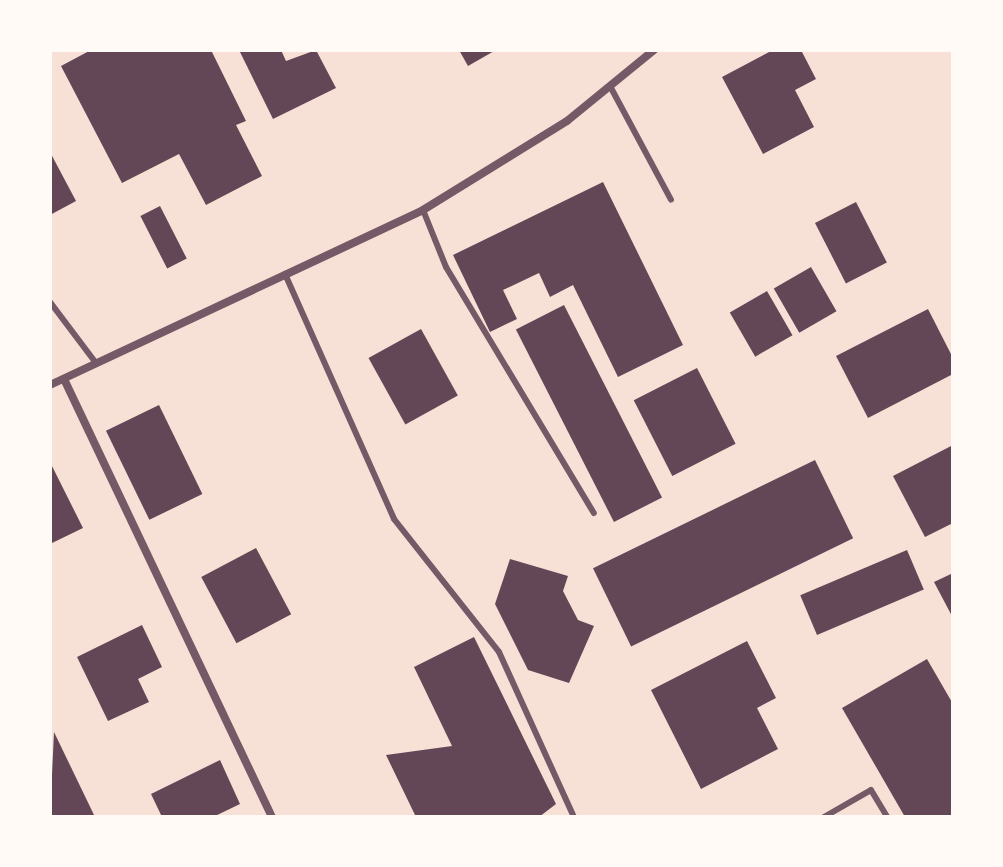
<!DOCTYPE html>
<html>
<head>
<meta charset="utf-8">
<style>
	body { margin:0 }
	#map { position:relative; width:1003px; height:867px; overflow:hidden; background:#f7e1d7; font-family:Poppins,sans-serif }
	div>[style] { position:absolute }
	.building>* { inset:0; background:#644757; transform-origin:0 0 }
	.service>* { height:6px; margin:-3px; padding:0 3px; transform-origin:3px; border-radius:3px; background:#755966 }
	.minor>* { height:8px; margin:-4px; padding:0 4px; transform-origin:4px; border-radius:4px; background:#755966 }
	span { translate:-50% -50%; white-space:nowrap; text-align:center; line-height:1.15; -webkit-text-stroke:7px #fffaf5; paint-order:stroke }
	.frame { position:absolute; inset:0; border:52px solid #fffaf5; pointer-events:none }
</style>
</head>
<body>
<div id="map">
	<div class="building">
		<i style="clip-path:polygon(91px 50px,211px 50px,246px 121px,236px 125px,262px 176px,206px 205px,179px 154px,122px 183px,61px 66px)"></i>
		<i style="clip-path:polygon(239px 50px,281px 50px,286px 61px,316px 50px,336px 88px,273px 119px)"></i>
		<i style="clip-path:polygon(459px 50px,496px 50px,468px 66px)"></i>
		<i style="clip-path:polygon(773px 50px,801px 50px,816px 79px,795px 90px,814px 127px,763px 154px,722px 77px)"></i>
		<i style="clip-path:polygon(50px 152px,76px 201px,50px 215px)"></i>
		<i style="clip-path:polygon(603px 182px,683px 345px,618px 377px,573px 285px,550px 297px,539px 273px,503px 290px,517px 319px,490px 332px,453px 255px)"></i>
		<i style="left:856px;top:202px;width:68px;height:46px;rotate:63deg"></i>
		<i style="left:160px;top:206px;width:59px;height:22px;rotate:63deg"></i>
		<i style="left:811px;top:267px;width:51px;height:43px;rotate:60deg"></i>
		<i style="left:767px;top:291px;width:51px;height:43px;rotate:60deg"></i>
		<i style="left:564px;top:305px;width:216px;height:54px;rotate:63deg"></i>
		<i style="clip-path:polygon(928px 309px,953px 358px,953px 374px,868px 418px,836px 356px)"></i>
		<i style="left:421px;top:329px;width:76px;height:60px;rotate:61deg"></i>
		<i style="left:697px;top:368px;width:85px;height:71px;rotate:63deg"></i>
		<i style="left:159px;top:405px;width:99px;height:59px;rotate:64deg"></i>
		<i style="clip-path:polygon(953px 445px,953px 523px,925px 537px,893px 476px)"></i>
		<i style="left:815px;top:460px;width:87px;height:247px;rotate:64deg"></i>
		<i style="clip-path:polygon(50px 462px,83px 528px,50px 544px)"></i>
		<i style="left:256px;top:548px;width:75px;height:62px;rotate:62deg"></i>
		<i style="left:907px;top:550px;width:43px;height:116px;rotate:67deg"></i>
		<i style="clip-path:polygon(510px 559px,568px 576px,563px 591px,578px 620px,594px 626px,569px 683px,528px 670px,495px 604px)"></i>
		<i style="clip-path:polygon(953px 573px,953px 618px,934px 582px)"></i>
		<i style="clip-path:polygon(142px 625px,162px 667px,138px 679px,149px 702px,108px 721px,77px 657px)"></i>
		<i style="clip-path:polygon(474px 637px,556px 804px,539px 817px,416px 817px,386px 755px,452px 746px,414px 667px)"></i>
		<i style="clip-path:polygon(747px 641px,776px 698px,757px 708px,778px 749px,701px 789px,651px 690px)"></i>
		<i style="clip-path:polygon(927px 659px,953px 704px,953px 817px,905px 817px,842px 708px)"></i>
		<i style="clip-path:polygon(54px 732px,95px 817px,50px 817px)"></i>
		<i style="clip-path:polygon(220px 760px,240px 804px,213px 817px,162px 817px,151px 794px)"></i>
	</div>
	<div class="service">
		<i style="left:610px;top:86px;width:129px;rotate:61.8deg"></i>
		<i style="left:423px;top:210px;width:61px;rotate:68deg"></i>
		<i style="left:446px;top:267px;width:287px;rotate:59deg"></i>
		<i style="left:285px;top:274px;width:268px;rotate:66deg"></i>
		<i style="left:394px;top:519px;width:169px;rotate:51.7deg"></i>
		<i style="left:499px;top:652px;width:181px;rotate:65.6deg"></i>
		<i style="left:50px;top:302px;width:76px;rotate:53deg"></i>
		<i style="left:824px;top:817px;width:54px;rotate:-29.9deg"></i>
		<i style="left:871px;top:790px;width:31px;rotate:59deg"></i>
	</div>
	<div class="minor">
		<i style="left:64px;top:379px;width:485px;rotate:64.6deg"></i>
		<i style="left:50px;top:385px;width:412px;rotate:-25.1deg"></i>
		<i style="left:423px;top:210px;width:169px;rotate:-31.7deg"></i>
		<i style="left:567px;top:121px;width:112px;rotate:-39.2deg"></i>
	</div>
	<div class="frame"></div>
</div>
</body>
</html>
